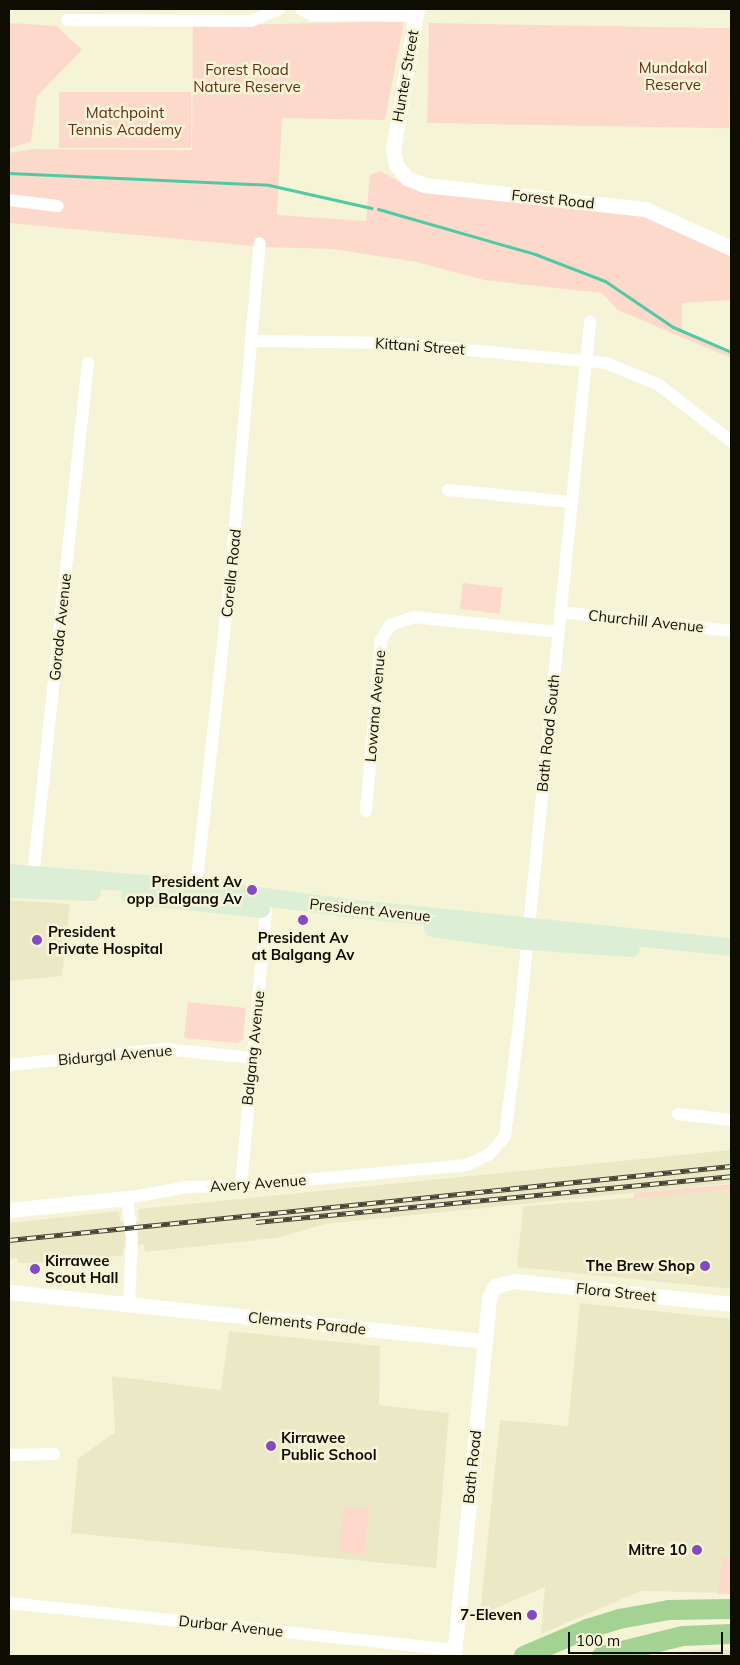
<!DOCTYPE html>
<html>
<head>
<meta charset="utf-8">
<style>
	body { margin:0 }
	#map { position:relative; width:740px; height:1665px; overflow:hidden; background:#f5f4d7; font-family:Mulish,sans-serif }
	div>[style] { position:absolute }
	.built>* { inset:0; background:#ebe9c5 }
	.green>* { inset:0; background:#fdd9cc; transform-origin:0 0 }
	.stream>* { height:3px; margin:-1.5px; padding:0 1.5px; transform-origin:1.5px; border-radius:1.5px; background:#50caa4 }
	.minor>* { height:12px; margin:-6px; padding:0 6px; transform-origin:6px; border-radius:6px; background:#fff }
	.tertiary>* { height:15px; margin:-7.5px; padding:0 7.5px; transform-origin:7.5px; border-radius:7.5px; background:#fff }
	.secondary>* { height:18px; margin:-9px; padding:0 9px; transform-origin:9px; border-radius:9px; background:#ddeed6 }
	.trunk>* { height:20px; margin:-10px; padding:0 10px; transform-origin:10px; border-radius:10px; background:#a4d292 }
	.rail>* { height:5px; margin-top:-2.5px; transform-origin:0; background:repeating-linear-gradient(90deg,#f5f4d7 0 9px,#454537 0 18px); box-sizing:border-box; border-block:1px solid #454537 }
	.dots>* { width:14px; height:14px; translate:-50% -50%; box-sizing:border-box; border:2px solid #f5f4d7; border-radius:50% }
	span { translate:-50% -50%; white-space:nowrap; text-align:center; line-height:1.15; -webkit-text-stroke:5px #f5f4d7; paint-order:stroke }
	.park-label { font-size:15px; color:#672c16 }
	.street-label { font-size:15px; color:#0d0d04 }
	.poi-label { font-size:15px; color:#0d0d04; font-weight:700 }
	.right { translate:-100% -50%; text-align:right }
	.left { translate:0 -50%; text-align:left }
	.frame { position:absolute; inset:0; border:10px solid #0d0d04; pointer-events:none }
	.scale { position:absolute; left:568px; top:1632px; width:155px; height:22px; box-sizing:border-box; border:2px solid #0d0d04; border-top:0; padding-left:6px; font-size:15px; line-height:18px; white-space:nowrap; color:#0d0d04; -webkit-text-stroke:4px #f5f4d7; paint-order:stroke }
</style>
</head>
<body>
<div id="map">
	<div class="built">
		<i style="clip-path:polygon(9px 900px,70px 904px,62px 976px,9px 981px)"></i>
		<i style="clip-path:polygon(731px 1150px,731px 1183px,325px 1224px,276px 1238px,145px 1252px,144px 1244px,123px 1248px,123px 1255px,53px 1263px,18px 1263px,17px 1258px,9px 1259px,9px 1223px,119px 1211px,120px 1222px,139px 1221px,138px 1209px)"></i>
		<i style="clip-path:polygon(731px 1190px,731px 1289px,517px 1267px,523px 1206px)"></i>
		<i style="clip-path:polygon(580px 1303px,731px 1319px,731px 1593px,641px 1591px,541px 1634px,545px 1587px,480px 1615px,500px 1420px,568px 1426px)"></i>
		<i style="clip-path:polygon(229px 1331px,380px 1346px,379px 1405px,449px 1413px,436px 1568px,71px 1533px,78px 1459px,115px 1432px,112px 1376px,221px 1390px)"></i>
		<i style="clip-path:polygon(703px 1649px,731px 1650px,731px 1656px,669px 1656px)"></i>
	</div>
	<div class="green">
		<i style="clip-path:polygon(404px 21px,385px 120px,282px 118px,277px 215px,366px 221px,370px 175px,380px 171px,411px 188px,645px 211px,731px 255px,731px 300px,682px 303px,682px 330px,731px 351px,731px 358px,618px 310px,602px 293px,484px 280px,417px 262px,333px 249px,264px 247px,9px 223px,9px 153px,33px 149px,192px 150px,193px 26px)"></i>
		<i style="clip-path:polygon(9px 23px,57px 26px,82px 50px,37px 96px,31px 141px,9px 149px)"></i>
		<i style="left:429px;top:23px;width:302px;height:100px;rotate:1deg"></i>
		<i style="left:191px;top:92px;width:56px;height:132px;rotate:90deg"></i>
		<i style="left:463px;top:583px;width:40px;height:26px;rotate:7deg"></i>
		<i style="clip-path:polygon(188px 1002px,246px 1008px,243px 1040px,237px 1043px,184px 1038px)"></i>
		<i style="clip-path:polygon(731px 1184px,731px 1190px,634px 1198px,634px 1193px)"></i>
		<i style="left:344px;top:1506px;width:26px;height:46px;rotate:7deg"></i>
		<i style="clip-path:polygon(722px 1557px,731px 1558px,731px 1594px,718px 1594px)"></i>
	</div>
	<div class="stream">
		<i style="left:9px;top:173px;width:260px;rotate:2.6deg"></i>
		<i style="left:269px;top:185px;width:105px;rotate:12.7deg"></i>
		<i style="left:378px;top:209px;width:163px;rotate:16deg"></i>
		<i style="left:535px;top:254px;width:75px;rotate:21.1deg"></i>
		<i style="left:605px;top:281px;width:82px;rotate:34.1deg"></i>
		<i style="left:673px;top:327px;width:63px;rotate:23.3deg"></i>
	</div>
	<div class="minor">
		<i style="left:301px;top:9px;width:13px;rotate:29deg"></i>
		<i style="left:312px;top:15px;width:104px;rotate:0.6deg"></i>
		<i style="left:67px;top:20px;width:184px;rotate:0.3deg"></i>
		<i style="left:251px;top:21px;width:30px;rotate:-23deg"></i>
		<i style="left:9px;top:200px;width:49px;rotate:7deg"></i>
		<i style="left:253px;top:341px;width:141px;rotate:0.8deg"></i>
		<i style="left:394px;top:343px;width:213px;rotate:5.4deg"></i>
		<i style="left:606px;top:363px;width:57px;rotate:22.5deg"></i>
		<i style="left:659px;top:385px;width:91px;rotate:37.9deg"></i>
		<i style="left:448px;top:490px;width:124px;rotate:5.6deg"></i>
		<i style="left:560px;top:612px;width:172px;rotate:6.3deg"></i>
		<i style="left:366px;top:811px;width:172px;rotate:-85deg"></i>
		<i style="left:381px;top:640px;width:17px;rotate:-59deg"></i>
		<i style="left:390px;top:625px;width:25px;rotate:-18deg"></i>
		<i style="left:414px;top:617px;width:145px;rotate:5.9deg"></i>
		<i style="left:33px;top:876px;width:516px;rotate:-83.88deg"></i>
		<i style="left:196px;top:888px;width:330px;rotate:-83.7deg"></i>
		<i style="left:232px;top:560px;width:318px;rotate:-85deg"></i>
		<i style="left:9px;top:1065px;width:157px;rotate:-5.9deg"></i>
		<i style="left:165px;top:1049px;width:87px;rotate:5.9deg"></i>
		<i style="left:678px;top:1114px;width:53px;rotate:6.5deg"></i>
		<i style="left:241px;top:1186px;width:277px;rotate:-84.8deg"></i>
		<i style="left:129px;top:1303px;width:64px;rotate:-87.3deg"></i>
		<i style="left:132px;top:1239px;width:41px;rotate:-97deg"></i>
		<i style="left:127px;top:1198px;width:61px;rotate:-10.4deg"></i>
		<i style="left:187px;top:1187px;width:54px;rotate:-1.1deg"></i>
		<i style="left:241px;top:1186px;width:227px;rotate:-5.3deg"></i>
		<i style="left:467px;top:1165px;width:25px;rotate:-26deg"></i>
		<i style="left:490px;top:1154px;width:23px;rotate:-50deg"></i>
		<i style="left:505px;top:1136px;width:112px;rotate:-82.8deg"></i>
		<i style="left:519px;top:1025px;width:707px;rotate:-84.23deg"></i>
		<i style="left:9px;top:1455px;width:45px;rotate:-1.3deg"></i>
		<i style="left:9px;top:1603px;width:447px;rotate:6deg"></i>
	</div>
	<div class="tertiary">
		<i style="left:417px;top:9px;width:142px;rotate:99.7deg"></i>
		<i style="left:393px;top:149px;width:16px;rotate:79deg"></i>
		<i style="left:396px;top:165px;width:17px;rotate:50deg"></i>
		<i style="left:407px;top:178px;width:18px;rotate:22deg"></i>
		<i style="left:424px;top:185px;width:222px;rotate:6.2deg"></i>
		<i style="left:645px;top:209px;width:94px;rotate:24.4deg"></i>
		<i style="left:9px;top:1210px;width:119px;rotate:-5.8deg"></i>
		<i style="left:9px;top:1292px;width:478px;rotate:5.9deg"></i>
		<i style="left:454px;top:1656px;width:360px;rotate:-84.4deg"></i>
		<i style="left:489px;top:1298px;width:13px;rotate:-63deg"></i>
		<i style="left:495px;top:1286px;width:21px;rotate:-14deg"></i>
		<i style="left:515px;top:1281px;width:217px;rotate:6.1deg"></i>
	</div>
	<div class="secondary">
		<i style="left:9px;top:873px;width:188px;rotate:4.6deg"></i>
		<i style="left:196px;top:888px;width:161px;rotate:7.5deg"></i>
		<i style="left:356px;top:909px;width:377px;rotate:5.8deg"></i>
		<i style="left:9px;top:889px;width:83px;rotate:2.1deg"></i>
		<i style="left:130px;top:895px;width:132px;rotate:6.1deg"></i>
		<i style="left:433px;top:928px;width:94px;rotate:8deg"></i>
		<i style="left:526px;top:941px;width:105px;rotate:3.8deg"></i>
	</div>
	<div class="trunk">
		<i style="left:524px;top:1656px;width:69px;rotate:-23.2deg"></i>
		<i style="left:587px;top:1629px;width:34px;rotate:-17deg"></i>
		<i style="left:619px;top:1619px;width:51px;rotate:-10.2deg"></i>
		<i style="left:669px;top:1610px;width:62px;rotate:-0.9deg"></i>
		<i style="left:602px;top:1656px;width:83px;rotate:-13.9deg"></i>
		<i style="left:683px;top:1636px;width:48px;rotate:-2.4deg"></i>
	</div>
	<div class="rail">
		<i style="left:256px;top:1222px;width:477px;rotate:-5.5deg"></i>
		<i style="left:9px;top:1240px;width:726px;rotate:-5.85deg"></i>
	</div>
	<div class="dots">
		<i style="left:252px;top:890px;background:#844ac0"></i>
		<i style="left:303px;top:920px;background:#844ac0"></i>
		<i style="left:37px;top:940px;background:#844ac0"></i>
		<i style="left:705px;top:1266px;background:#844ac0"></i>
		<i style="left:35px;top:1269px;background:#844ac0"></i>
		<i style="left:271px;top:1446px;background:#844ac0"></i>
		<i style="left:697px;top:1550px;background:#844ac0"></i>
		<i style="left:532px;top:1615px;background:#844ac0"></i>
	</div>
	<div class="park-label">
		<span style="left:673px;top:76px">Mundakal<br>Reserve</span>
		<span style="left:247px;top:78px">Forest Road<br>Nature Reserve</span>
		<span style="left:125px;top:121px">Matchpoint<br>Tennis Academy</span>
	</div>
	<div class="street-label">
		<span style="left:405px;top:76px;rotate:-80deg">Hunter Street</span>
		<span style="left:553px;top:199px;rotate:6deg">Forest Road</span>
		<span style="left:420px;top:346px;rotate:4deg">Kittani Street</span>
		<span style="left:231px;top:573px;rotate:-84deg">Corella Road</span>
		<span style="left:646px;top:621px;rotate:6deg">Churchill Avenue</span>
		<span style="left:60px;top:627px;rotate:-84deg">Gorada Avenue</span>
		<span style="left:375px;top:706px;rotate:-85deg">Lowana Avenue</span>
		<span style="left:548px;top:733px;rotate:-84deg">Bath Road South</span>
		<span style="left:370px;top:910px;rotate:6deg">President Avenue</span>
		<span style="left:253px;top:1048px;rotate:-84deg">Balgang Avenue</span>
		<span style="left:115px;top:1055px;rotate:-5deg">Bidurgal Avenue</span>
		<span style="left:258px;top:1183px;rotate:-4deg">Avery Avenue</span>
		<span style="left:616px;top:1292px;rotate:6deg">Flora Street</span>
		<span style="left:307px;top:1323px;rotate:6deg">Clements Parade</span>
		<span style="left:472px;top:1467px;rotate:-84deg">Bath Road</span>
		<span style="left:231px;top:1626px;rotate:6deg">Durbar Avenue</span>
	</div>
	<div class="poi-label">
		<span class="right" style="left:242px;top:890px">President Av<br>opp Balgang Av</span>
		<span class="left" style="left:48px;top:940px">President<br>Private Hospital</span>
		<span style="left:303px;top:946px">President Av<br>at Balgang Av</span>
		<span class="left" style="left:45px;top:1269px">Kirrawee<br>Scout Hall</span>
		<span class="right" style="left:695px;top:1266px">The Brew Shop</span>
		<span class="left" style="left:281px;top:1446px">Kirrawee<br>Public School</span>
		<span class="right" style="left:687px;top:1550px">Mitre 10</span>
		<span class="right" style="left:522px;top:1615px">7-Eleven</span>
	</div>
	<div class="frame"></div>
	<div class="scale">100 m</div>
</div>
</body>
</html>
